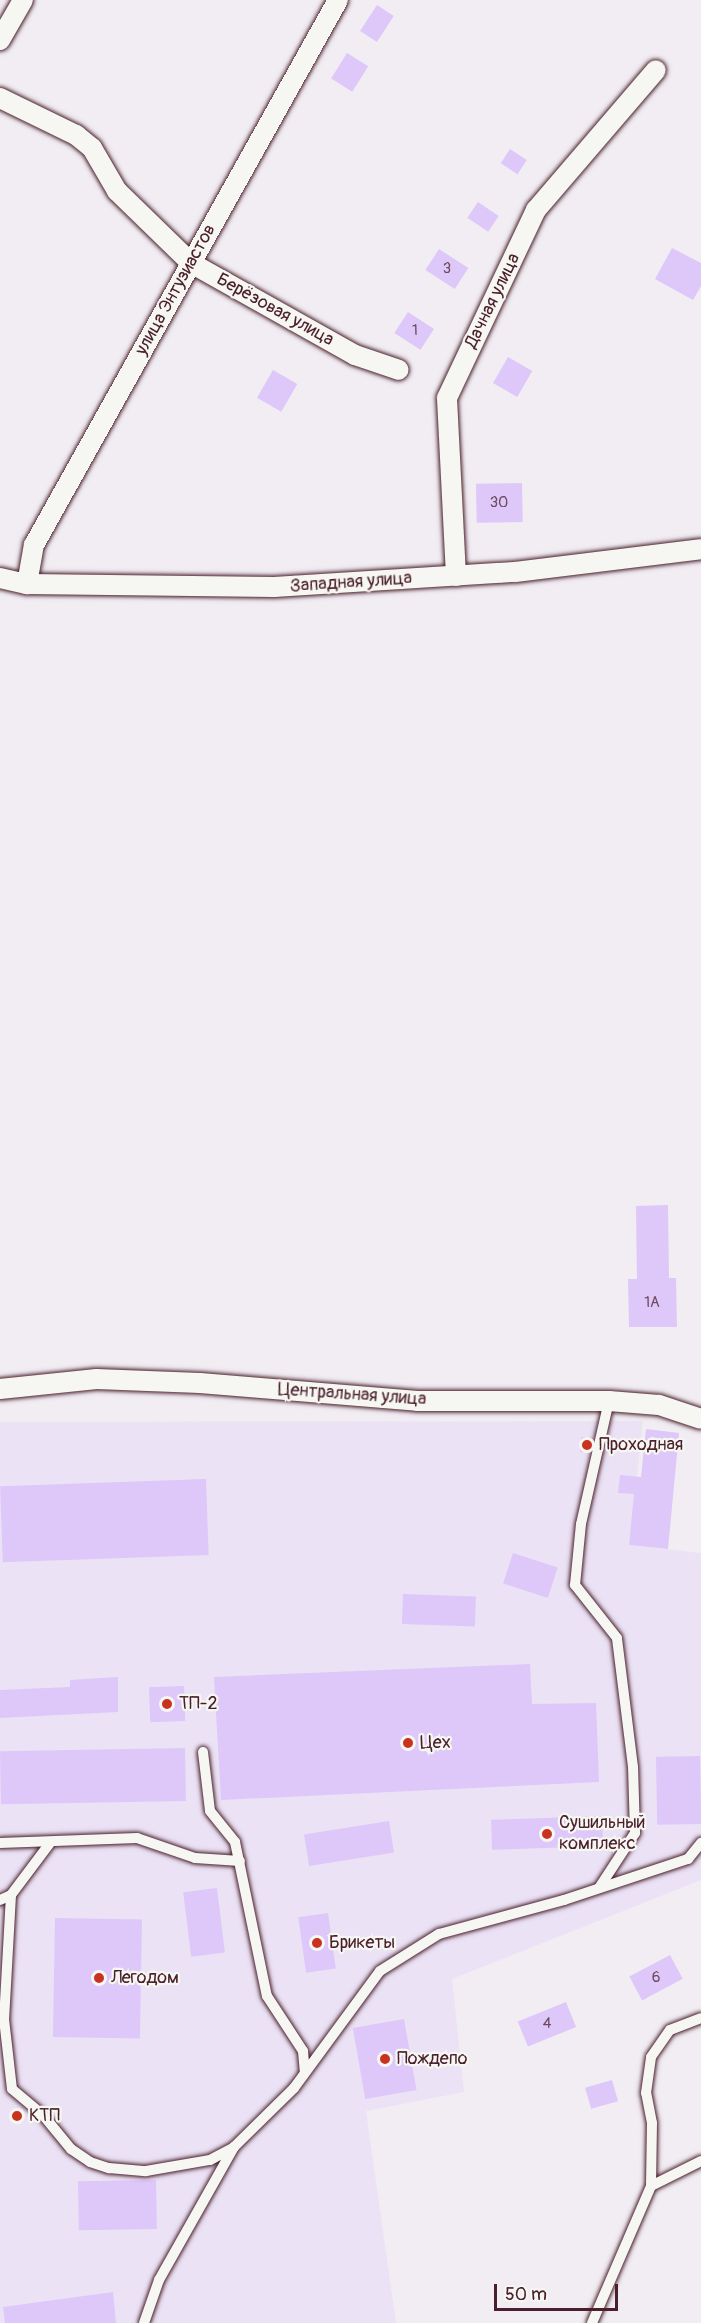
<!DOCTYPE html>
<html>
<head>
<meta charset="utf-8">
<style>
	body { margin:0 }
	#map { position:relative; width:701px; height:2323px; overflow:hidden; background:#f1edf3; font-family:Pangolin,sans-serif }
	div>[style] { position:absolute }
	.built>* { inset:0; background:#ebe2f5 }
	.building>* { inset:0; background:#ddc8f9; transform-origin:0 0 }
	.roads { filter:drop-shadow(0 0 2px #4a1f2b) drop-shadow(0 0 2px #4a1f2b) }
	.service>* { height:10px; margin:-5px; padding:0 5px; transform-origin:5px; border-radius:5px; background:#f6f6f2 }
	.minor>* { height:20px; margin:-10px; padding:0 10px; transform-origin:10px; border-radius:10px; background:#f6f6f2 }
	.dots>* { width:16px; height:16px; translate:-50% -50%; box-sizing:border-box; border:3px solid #f6f6f2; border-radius:50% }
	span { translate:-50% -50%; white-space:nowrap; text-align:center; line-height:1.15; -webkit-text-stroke:4.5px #f6f6f2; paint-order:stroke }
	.number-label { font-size:15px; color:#6f495e }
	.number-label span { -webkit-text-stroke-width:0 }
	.street-label { font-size:18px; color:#4a1f2b }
	.poi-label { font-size:18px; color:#4a1f2b }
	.left { translate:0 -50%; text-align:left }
	.scale { position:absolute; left:494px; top:2284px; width:124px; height:27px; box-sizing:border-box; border:3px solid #4a1f2b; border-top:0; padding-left:8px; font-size:18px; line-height:21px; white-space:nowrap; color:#4a1f2b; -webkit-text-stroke:4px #f6f6f2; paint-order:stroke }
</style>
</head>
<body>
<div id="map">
	<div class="built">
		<i style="clip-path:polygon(643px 1421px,629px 1545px,701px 1553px,701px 1880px,452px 1979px,464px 2092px,366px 2111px,396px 2323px,0 2323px,0 1422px)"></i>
	</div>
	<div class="building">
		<i style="left:377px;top:5px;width:20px;height:31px;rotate:33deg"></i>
		<i style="left:347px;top:53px;width:25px;height:30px;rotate:32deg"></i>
		<i style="left:510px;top:149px;width:20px;height:17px;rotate:33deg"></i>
		<i style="left:478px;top:202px;width:25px;height:19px;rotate:34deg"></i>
		<i style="clip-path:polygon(672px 248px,701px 263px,701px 286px,693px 300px,655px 279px)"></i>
		<i style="left:439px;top:249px;width:35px;height:25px;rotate:33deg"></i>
		<i style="left:408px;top:312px;width:31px;height:25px;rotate:33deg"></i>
		<i style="left:508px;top:357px;width:28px;height:30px;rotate:30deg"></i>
		<i style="left:273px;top:370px;width:28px;height:32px;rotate:30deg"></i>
		<i style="left:522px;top:483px;width:39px;height:46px;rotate:89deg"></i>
		<i style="clip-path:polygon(668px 1205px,669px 1278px,676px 1278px,677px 1327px,629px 1327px,628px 1279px,637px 1279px,636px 1206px)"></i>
		<i style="clip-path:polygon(646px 1429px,679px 1433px,668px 1549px,629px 1545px,634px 1494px,618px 1493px,620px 1475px,641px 1477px)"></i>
		<i style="clip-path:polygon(581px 1437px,593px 1437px,590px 1452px,580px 1452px)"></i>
		<i style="left:206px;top:1479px;width:76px;height:206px;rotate:88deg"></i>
		<i style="left:513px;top:1553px;width:47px;height:32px;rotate:18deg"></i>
		<i style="left:403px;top:1594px;width:73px;height:30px;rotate:2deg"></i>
		<i style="clip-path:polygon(530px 1664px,532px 1704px,596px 1703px,599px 1782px,221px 1800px,214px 1677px)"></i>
		<i style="clip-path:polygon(118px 1677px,118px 1712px,0 1718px,0 1690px,70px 1687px,70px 1680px)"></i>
		<i style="left:184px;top:1686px;width:35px;height:35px;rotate:88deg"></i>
		<i style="left:185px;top:1748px;width:53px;height:185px;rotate:89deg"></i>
		<i style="left:700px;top:1756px;width:68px;height:44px;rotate:89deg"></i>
		<i style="left:602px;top:1816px;width:30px;height:111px;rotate:88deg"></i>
		<i style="left:389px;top:1821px;width:32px;height:86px;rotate:81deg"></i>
		<i style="left:217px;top:1888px;width:65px;height:34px;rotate:83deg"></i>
		<i style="left:328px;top:1913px;width:56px;height:30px;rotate:82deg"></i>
		<i style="left:55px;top:1918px;width:87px;height:119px;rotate:1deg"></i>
		<i style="left:670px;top:1955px;width:27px;height:46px;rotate:62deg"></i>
		<i style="left:566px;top:2002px;width:27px;height:52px;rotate:68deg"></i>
		<i style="left:404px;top:2019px;width:72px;height:52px;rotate:80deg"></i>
		<i style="left:612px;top:2080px;width:22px;height:28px;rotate:74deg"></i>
		<i style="left:156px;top:2180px;width:49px;height:78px;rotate:89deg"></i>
		<i style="clip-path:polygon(113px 2292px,116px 2323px,5px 2323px,3px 2307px)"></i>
	</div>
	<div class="roads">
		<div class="service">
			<i style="left:203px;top:1752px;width:59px;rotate:83.2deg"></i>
			<i style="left:210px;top:1811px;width:40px;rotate:51deg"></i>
			<i style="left:235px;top:1842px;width:157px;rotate:78.3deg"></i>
			<i style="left:267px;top:1996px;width:66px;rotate:56.8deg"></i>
			<i style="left:303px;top:2051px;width:21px;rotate:85deg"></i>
			<i style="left:0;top:1843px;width:137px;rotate:-2.1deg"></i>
			<i style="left:137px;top:1838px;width:61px;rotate:19deg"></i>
			<i style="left:195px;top:1858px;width:45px;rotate:3.8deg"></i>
			<i style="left:50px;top:1843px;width:65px;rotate:126.9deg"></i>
			<i style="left:11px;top:1895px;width:124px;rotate:93.2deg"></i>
			<i style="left:4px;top:2019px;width:70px;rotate:83.5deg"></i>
			<i style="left:12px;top:2089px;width:40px;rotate:40deg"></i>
			<i style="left:43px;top:2115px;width:44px;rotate:50.5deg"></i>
			<i style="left:71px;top:2149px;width:23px;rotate:34deg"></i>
			<i style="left:90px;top:2162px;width:20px;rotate:18deg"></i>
			<i style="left:109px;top:2168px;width:37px;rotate:5deg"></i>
			<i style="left:146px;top:2171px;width:65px;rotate:-9.8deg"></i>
			<i style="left:210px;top:2160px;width:27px;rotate:-28deg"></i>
			<i style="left:234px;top:2147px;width:84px;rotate:-44.5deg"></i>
			<i style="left:294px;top:2088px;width:145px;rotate:-53.7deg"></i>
			<i style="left:380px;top:1971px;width:70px;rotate:-32.1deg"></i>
			<i style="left:439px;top:1934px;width:130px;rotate:-15.2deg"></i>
			<i style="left:564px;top:1900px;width:131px;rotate:-18.3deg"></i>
			<i style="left:688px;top:1859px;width:21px;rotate:-51deg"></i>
			<i style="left:599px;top:1888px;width:66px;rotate:-56.8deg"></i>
			<i style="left:635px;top:1833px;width:66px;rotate:-91.7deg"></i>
			<i style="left:633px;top:1767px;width:130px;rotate:-97.1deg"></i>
			<i style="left:617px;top:1638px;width:68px;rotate:-128.4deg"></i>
			<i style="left:575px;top:1585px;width:61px;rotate:-84.4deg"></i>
			<i style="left:581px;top:1524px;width:126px;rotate:-77.2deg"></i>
			<i style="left:0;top:1900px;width:12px;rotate:-24deg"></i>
			<i style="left:651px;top:2186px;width:56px;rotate:-26.6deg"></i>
			<i style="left:144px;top:2323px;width:46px;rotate:-70.8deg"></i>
			<i style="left:159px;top:2280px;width:153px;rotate:-60.6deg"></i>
			<i style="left:592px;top:2323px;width:149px;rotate:-66.7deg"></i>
			<i style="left:651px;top:2186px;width:63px;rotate:-89.1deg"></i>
			<i style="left:652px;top:2123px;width:31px;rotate:-101deg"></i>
			<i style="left:646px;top:2093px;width:36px;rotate:-82deg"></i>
			<i style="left:651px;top:2057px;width:33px;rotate:-55deg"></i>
			<i style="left:670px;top:2030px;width:33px;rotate:-21deg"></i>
		</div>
		<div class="minor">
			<i style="left:0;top:40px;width:46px;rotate:-60.1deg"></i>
			<i style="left:0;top:98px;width:85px;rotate:26deg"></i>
			<i style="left:76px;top:135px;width:21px;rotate:39deg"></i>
			<i style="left:92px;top:148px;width:50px;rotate:59.8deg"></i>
			<i style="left:117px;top:191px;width:103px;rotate:44.2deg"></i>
			<i style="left:191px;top:263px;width:188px;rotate:29.3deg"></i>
			<i style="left:355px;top:355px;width:46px;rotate:18.8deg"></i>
			<i style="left:456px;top:576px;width:178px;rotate:-92.9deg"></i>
			<i style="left:447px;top:398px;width:208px;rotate:-64.7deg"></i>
			<i style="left:536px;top:210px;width:184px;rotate:-49.4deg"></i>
			<i style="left:0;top:578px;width:28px;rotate:13deg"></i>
			<i style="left:27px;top:584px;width:247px;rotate:0.7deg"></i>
			<i style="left:274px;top:587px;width:241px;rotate:-3.6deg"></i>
			<i style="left:515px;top:572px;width:187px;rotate:-7deg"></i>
			<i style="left:27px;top:584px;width:40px;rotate:-80deg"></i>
			<i style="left:34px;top:545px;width:624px;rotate:-60.85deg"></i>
			<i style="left:0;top:1389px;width:97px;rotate:-5.9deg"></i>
			<i style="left:96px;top:1379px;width:104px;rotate:2.2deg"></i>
			<i style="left:200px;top:1383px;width:218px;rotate:4.7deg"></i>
			<i style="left:417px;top:1401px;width:192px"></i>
			<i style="left:609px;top:1401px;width:50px;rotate:4.6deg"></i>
			<i style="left:659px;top:1405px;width:44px;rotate:18.4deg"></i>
		</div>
	</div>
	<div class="dots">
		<i style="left:587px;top:1445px;background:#c8321e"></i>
		<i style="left:167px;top:1704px;background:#c8321e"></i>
		<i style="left:408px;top:1743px;background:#c8321e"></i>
		<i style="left:547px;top:1834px;background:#c8321e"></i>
		<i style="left:317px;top:1943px;background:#c8321e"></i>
		<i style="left:99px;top:1978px;background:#c8321e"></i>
		<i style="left:385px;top:2059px;background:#c8321e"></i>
		<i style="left:17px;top:2116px;background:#c8321e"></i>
	</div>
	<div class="number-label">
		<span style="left:447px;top:269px">3</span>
		<span style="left:415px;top:331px">1</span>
		<span style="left:499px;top:503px">30</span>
		<span style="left:652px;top:1303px">1А</span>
		<span style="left:656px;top:1978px">6</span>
		<span style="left:547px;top:2024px">4</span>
	</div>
	<div class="street-label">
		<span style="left:176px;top:290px;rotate:-61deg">улица Энтузиастов</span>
		<span style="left:493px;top:301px;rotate:-64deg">Дачная улица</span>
		<span style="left:275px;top:310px;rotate:29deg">Берёзовая улица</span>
		<span style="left:351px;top:583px;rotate:-4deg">Западная улица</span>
		<span style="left:352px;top:1395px;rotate:4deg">Центральная улица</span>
	</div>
	<div class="poi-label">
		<span class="left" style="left:599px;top:1445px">Проходная</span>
		<span class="left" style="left:179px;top:1704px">ТП-2</span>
		<span class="left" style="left:420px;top:1743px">Цех</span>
		<span class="left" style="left:559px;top:1834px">Сушильный<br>комплекс</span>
		<span class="left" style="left:329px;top:1943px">Брикеты</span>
		<span class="left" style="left:111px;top:1978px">Легодом</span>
		<span class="left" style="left:397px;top:2059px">Пождепо</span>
		<span class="left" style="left:29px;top:2116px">КТП</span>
	</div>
	<div class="scale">50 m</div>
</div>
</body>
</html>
